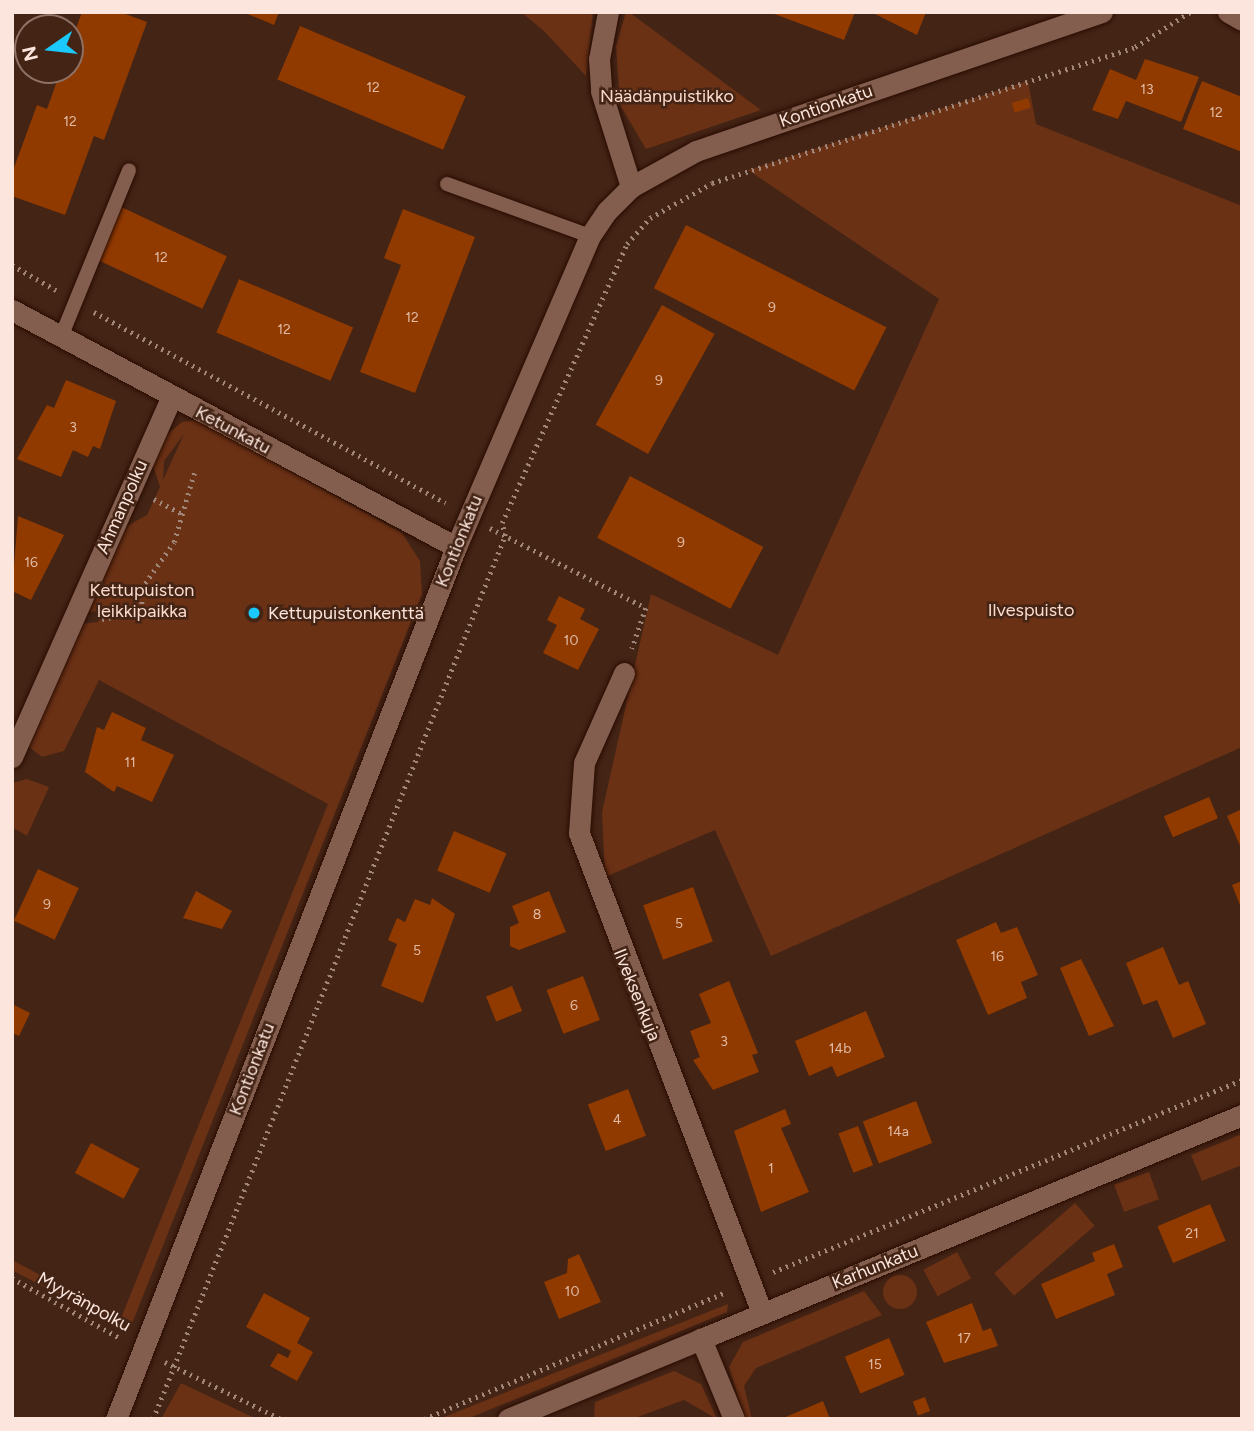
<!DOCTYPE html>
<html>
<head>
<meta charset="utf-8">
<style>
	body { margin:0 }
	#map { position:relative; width:1254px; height:1431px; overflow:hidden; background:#442415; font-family:Figtree,sans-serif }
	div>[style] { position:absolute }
	.green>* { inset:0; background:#6a3115; transform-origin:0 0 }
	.round { border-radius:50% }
	.building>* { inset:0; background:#913a00; transform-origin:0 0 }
	.path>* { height:4.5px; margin-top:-2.25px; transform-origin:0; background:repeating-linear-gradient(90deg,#a1867a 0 2px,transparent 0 7px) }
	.roads { filter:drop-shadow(0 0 2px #290c01) drop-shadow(0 0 2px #290c01) }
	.service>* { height:14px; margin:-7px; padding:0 7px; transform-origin:7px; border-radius:7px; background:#835e4e }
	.minor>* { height:21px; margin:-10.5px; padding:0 10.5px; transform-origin:10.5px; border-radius:10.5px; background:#835e4e }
	.tertiary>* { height:21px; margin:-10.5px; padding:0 10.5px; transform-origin:10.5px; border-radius:10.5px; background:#835e4e }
	.dots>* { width:19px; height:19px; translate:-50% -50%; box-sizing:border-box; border:4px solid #442415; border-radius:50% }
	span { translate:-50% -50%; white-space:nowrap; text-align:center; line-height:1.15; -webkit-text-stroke:5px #442415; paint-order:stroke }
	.number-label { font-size:14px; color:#e0baa5 }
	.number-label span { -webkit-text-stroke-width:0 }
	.park-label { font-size:18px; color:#fadbcd }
	.street-label { font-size:18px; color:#fbe5dc }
	.poi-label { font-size:18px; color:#fbe5dc }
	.left { translate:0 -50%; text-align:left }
	.frame { position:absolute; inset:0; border:14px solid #fbe5dc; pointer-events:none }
	.north { position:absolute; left:14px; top:14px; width:70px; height:70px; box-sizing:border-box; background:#442415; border:2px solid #8d7165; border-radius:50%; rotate:256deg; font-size:19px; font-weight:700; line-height:28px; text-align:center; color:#fbe5dc }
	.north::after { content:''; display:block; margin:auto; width:24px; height:32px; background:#1cc9fc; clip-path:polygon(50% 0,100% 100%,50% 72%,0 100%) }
</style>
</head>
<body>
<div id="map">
	<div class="green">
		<i style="clip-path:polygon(521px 12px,593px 12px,586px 76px,544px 31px)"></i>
		<i style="clip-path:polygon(626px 12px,629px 12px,761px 110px,646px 149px,620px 105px,616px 46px)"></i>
		<i style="clip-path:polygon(1028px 81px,1036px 124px,1242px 206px,1242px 747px,771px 956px,715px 830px,605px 877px,602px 812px,651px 594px,778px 655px,939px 299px,748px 170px)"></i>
		<i style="clip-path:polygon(evenodd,197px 420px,402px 533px,420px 561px,422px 594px,131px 1326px,122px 1329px,12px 1270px,12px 1260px,121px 1318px,328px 804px,99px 680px,64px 751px,42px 757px,29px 747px,81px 624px,98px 622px,103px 611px,81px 612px,125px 527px,147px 515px,160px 487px,153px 465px,164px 437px,182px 422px,197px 420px,184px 434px,163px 480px,164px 461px,184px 434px)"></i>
		<i style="clip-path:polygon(27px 779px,49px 787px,27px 836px,12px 827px,12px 783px)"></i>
		<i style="clip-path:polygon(1242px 1134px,1242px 1165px,1202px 1181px,1191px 1155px)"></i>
		<i style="left:1149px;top:1172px;width:29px;height:37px;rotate:70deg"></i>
		<i style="left:1075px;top:1203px;width:30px;height:107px;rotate:49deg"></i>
		<i style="left:957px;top:1252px;width:30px;height:38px;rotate:62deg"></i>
		<i class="round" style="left:883px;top:1275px;width:34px;height:34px"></i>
		<i style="clip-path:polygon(864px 1291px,882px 1315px,756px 1368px,744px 1386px,752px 1419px,745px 1419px,729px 1367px,743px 1342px)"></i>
		<i style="clip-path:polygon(728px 1304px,727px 1312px,467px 1419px,439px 1419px)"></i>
		<i style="clip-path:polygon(674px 1371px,701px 1384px,717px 1419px,684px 1400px,632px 1419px,594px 1419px,595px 1402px)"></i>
		<i style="clip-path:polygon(181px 1383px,246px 1414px,257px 1419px,161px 1419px)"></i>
	</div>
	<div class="building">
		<i style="clip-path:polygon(82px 12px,120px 12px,147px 22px,104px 140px,94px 136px,65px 215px,12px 196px,12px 173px,37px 105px,47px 109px,61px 70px,70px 70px,70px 45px)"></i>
		<i style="clip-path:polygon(243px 12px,279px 12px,274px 25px)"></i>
		<i style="clip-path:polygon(769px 12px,855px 12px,844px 40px)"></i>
		<i style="clip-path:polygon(871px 12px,926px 12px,917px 35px)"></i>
		<i style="left:300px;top:26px;width:180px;height:58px;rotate:23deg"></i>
		<i style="clip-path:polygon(1145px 59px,1199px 77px,1181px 122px,1126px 101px,1118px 119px,1092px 110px,1110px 69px,1136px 80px)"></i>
		<i style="clip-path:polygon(1202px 81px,1242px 97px,1242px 152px,1183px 129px)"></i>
		<i style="left:1028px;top:98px;width:10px;height:17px;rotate:73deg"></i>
		<i style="left:119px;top:206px;width:119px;height:58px;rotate:25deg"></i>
		<i style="clip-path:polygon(403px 209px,475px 237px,415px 393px,360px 372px,401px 265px,384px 258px)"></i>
		<i style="left:686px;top:225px;width:225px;height:71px;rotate:27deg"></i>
		<i style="left:239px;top:279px;width:124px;height:58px;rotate:23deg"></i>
		<i style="left:662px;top:305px;width:60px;height:137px;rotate:29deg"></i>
		<i style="clip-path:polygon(66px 380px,116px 401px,100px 449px,93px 446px,88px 457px,73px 450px,61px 477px,17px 459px,47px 405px,54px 408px)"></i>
		<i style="left:630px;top:476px;width:151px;height:70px;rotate:28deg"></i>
		<i style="clip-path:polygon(18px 516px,64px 535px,31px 600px,12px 591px)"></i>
		<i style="clip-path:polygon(559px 596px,585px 609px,580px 619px,599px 629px,578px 670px,543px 653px,557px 625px,547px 620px)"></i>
		<i style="clip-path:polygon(112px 712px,146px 728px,141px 740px,174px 755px,152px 802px,117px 786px,114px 792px,85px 772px,97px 727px,104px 730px)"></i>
		<i style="left:1209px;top:797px;width:23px;height:49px;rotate:67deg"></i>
		<i style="clip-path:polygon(1242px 809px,1242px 850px,1227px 816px)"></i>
		<i style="left:454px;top:831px;width:57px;height:43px;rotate:23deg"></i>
		<i style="left:38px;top:869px;width:45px;height:57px;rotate:25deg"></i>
		<i style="clip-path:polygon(1242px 881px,1242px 910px,1232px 885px)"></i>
		<i style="left:693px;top:887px;width:58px;height:53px;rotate:70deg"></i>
		<i style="clip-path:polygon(196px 891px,232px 911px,222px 929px,183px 918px)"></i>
		<i style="clip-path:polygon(549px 891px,566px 932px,519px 950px,510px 946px,510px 927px,519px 923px,512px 906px)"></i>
		<i style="clip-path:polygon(432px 898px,455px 914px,423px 1003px,381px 986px,397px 944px,388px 940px,397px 918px,405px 922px,415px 899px,430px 905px)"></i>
		<i style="clip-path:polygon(996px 922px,1001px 933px,1017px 927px,1038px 975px,1021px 982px,1027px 998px,988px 1015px,956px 940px)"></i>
		<i style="clip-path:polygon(1163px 947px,1179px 985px,1188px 981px,1206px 1024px,1173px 1038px,1157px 1000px,1143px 1005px,1126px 963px)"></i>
		<i style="clip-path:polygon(1081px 959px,1114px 1026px,1089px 1036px,1060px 968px)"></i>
		<i style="left:583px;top:976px;width:47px;height:39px;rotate:69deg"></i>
		<i style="clip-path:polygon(729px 981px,758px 1053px,752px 1055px,759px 1072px,713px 1090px,693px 1060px,700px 1057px,690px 1031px,711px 1023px,699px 994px)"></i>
		<i style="left:512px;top:986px;width:27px;height:28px;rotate:68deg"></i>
		<i style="clip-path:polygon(12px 1004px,30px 1013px,19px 1036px,12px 1033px)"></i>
		<i style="clip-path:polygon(866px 1011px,885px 1057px,837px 1077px,832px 1066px,809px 1076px,795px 1041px)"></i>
		<i style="left:628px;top:1089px;width:50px;height:43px;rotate:69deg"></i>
		<i style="left:916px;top:1101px;width:45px;height:57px;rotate:69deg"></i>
		<i style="clip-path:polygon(785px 1109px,791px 1124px,781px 1128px,809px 1192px,761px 1212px,734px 1131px)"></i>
		<i style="left:858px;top:1126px;width:42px;height:21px;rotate:69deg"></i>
		<i style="left:91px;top:1143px;width:55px;height:34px;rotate:28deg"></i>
		<i style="left:1210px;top:1204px;width:40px;height:57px;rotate:67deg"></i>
		<i style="clip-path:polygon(1114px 1244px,1123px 1267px,1107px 1274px,1115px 1295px,1056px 1319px,1041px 1284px,1095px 1261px,1092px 1253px)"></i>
		<i style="clip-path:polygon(579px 1254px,601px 1302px,559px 1319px,544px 1282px,567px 1273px,568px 1259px)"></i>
		<i style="clip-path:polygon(264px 1293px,310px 1318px,297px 1343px,313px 1352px,297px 1381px,270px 1366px,278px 1353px,288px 1358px,291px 1351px,246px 1327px)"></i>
		<i style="clip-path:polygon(972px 1303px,983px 1331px,991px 1328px,998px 1346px,944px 1363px,926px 1322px)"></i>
		<i style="left:889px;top:1338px;width:40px;height:48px;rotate:67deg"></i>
		<i style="left:925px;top:1397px;width:15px;height:13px;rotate:70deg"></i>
		<i style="clip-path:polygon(823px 1401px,830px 1419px,781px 1419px)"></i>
	</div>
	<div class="path">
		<i style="left:12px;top:265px;width:51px;rotate:29.6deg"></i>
		<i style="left:94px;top:312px;width:400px;rotate:28.5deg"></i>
		<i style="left:154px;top:499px;width:34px;rotate:28deg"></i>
		<i style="left:490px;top:528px;width:175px;rotate:27.1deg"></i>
		<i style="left:646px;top:608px;width:43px;rotate:108.9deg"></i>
		<i style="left:102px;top:619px;width:41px;rotate:-11.3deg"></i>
		<i style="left:142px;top:611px;width:22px;rotate:-93deg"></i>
		<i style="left:141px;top:589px;width:57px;rotate:-54.9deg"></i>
		<i style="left:174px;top:542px;width:75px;rotate:-73.7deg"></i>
		<i style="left:773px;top:1272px;width:507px;rotate:-22.26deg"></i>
		<i style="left:12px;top:1278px;width:124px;rotate:29.1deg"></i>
		<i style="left:165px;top:1362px;width:129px;rotate:26.2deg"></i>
		<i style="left:153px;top:1419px;width:951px;rotate:-68.27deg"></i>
		<i style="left:505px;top:536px;width:13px;rotate:-103deg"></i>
		<i style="left:502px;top:523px;width:306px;rotate:-65.9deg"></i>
		<i style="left:627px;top:244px;width:35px;rotate:-49deg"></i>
		<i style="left:650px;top:218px;width:71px;rotate:-29.4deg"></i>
		<i style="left:712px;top:183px;width:444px;rotate:-17.8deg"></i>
		<i style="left:1135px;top:47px;width:65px;rotate:-32.5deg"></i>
		<i style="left:424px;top:1419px;width:328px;rotate:-22.8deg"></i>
	</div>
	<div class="roads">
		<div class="service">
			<i style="left:447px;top:184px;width:152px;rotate:20deg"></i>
			<i style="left:61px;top:337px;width:180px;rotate:-67.8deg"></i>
		</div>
		<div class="minor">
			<i style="left:608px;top:12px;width:48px;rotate:100.8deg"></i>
			<i style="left:599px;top:59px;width:32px;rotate:86deg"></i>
			<i style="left:601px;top:91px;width:101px;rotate:72.6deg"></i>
			<i style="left:1228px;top:12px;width:16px;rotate:30deg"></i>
			<i style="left:12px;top:310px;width:503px;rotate:28.09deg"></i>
			<i style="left:624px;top:673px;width:98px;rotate:114deg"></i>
			<i style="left:584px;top:763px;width:70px;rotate:94.1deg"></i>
			<i style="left:579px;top:833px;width:514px;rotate:69.13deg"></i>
			<i style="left:12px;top:757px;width:393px;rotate:-66.1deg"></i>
			<i style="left:116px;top:1419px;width:936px;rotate:-68.7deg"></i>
			<i style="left:456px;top:547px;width:339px;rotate:-66.7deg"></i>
			<i style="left:590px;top:236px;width:30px;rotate:-56deg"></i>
			<i style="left:607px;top:211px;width:34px;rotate:-45deg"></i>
			<i style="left:631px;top:187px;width:74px;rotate:-29deg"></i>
			<i style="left:696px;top:151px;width:429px;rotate:-18.9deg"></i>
			<i style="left:734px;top:1419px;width:87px;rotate:-112.4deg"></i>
			<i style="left:701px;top:1339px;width:586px;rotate:-22.49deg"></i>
		</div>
		<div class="tertiary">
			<i style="left:508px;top:1419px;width:209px;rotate:-22.5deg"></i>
		</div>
	</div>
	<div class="dots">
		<i style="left:254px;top:613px;background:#1cc9fc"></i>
	</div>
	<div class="number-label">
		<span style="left:373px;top:88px">12</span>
		<span style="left:1147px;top:90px">13</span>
		<span style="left:1216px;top:113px">12</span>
		<span style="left:70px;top:122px">12</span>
		<span style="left:161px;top:258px">12</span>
		<span style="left:772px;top:308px">9</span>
		<span style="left:412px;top:318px">12</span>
		<span style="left:284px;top:330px">12</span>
		<span style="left:659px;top:381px">9</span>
		<span style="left:73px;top:428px">3</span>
		<span style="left:681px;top:543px">9</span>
		<span style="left:31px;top:563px">16</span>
		<span style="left:571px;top:641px">10</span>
		<span style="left:130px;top:763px">11</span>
		<span style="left:47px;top:905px">9</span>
		<span style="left:537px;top:915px">8</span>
		<span style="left:679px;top:924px">5</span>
		<span style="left:417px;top:951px">5</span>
		<span style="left:997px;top:957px">16</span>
		<span style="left:574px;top:1006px">6</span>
		<span style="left:724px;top:1042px">3</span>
		<span style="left:840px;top:1049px">14b</span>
		<span style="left:617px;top:1120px">4</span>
		<span style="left:898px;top:1132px">14a</span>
		<span style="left:771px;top:1169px">1</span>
		<span style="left:1192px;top:1234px">21</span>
		<span style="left:572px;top:1292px">10</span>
		<span style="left:964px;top:1339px">17</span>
		<span style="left:875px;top:1365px">15</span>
	</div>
	<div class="park-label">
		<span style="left:667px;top:96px">Näädänpuistikko</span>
		<span style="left:142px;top:601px">Kettupuiston<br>leikkipaikka</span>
		<span style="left:1031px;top:610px">Ilvespuisto</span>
	</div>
	<div class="street-label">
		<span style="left:826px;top:106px;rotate:-19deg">Kontionkatu</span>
		<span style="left:233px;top:430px;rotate:28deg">Ketunkatu</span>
		<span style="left:122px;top:507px;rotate:-66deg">Ahmanpolku</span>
		<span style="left:459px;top:541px;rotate:-68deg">Kontionkatu</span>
		<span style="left:637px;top:995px;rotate:68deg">Ilveksenkuja</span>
		<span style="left:252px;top:1069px;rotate:-69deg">Kontionkatu</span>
		<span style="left:875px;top:1267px;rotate:-22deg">Karhunkatu</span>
		<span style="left:84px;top:1302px;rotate:29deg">Myyränpolku</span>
	</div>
	<div class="poi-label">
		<span class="left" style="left:268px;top:613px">Kettupuistonkenttä</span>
	</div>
	<div class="frame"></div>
	<div class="north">N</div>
</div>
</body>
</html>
